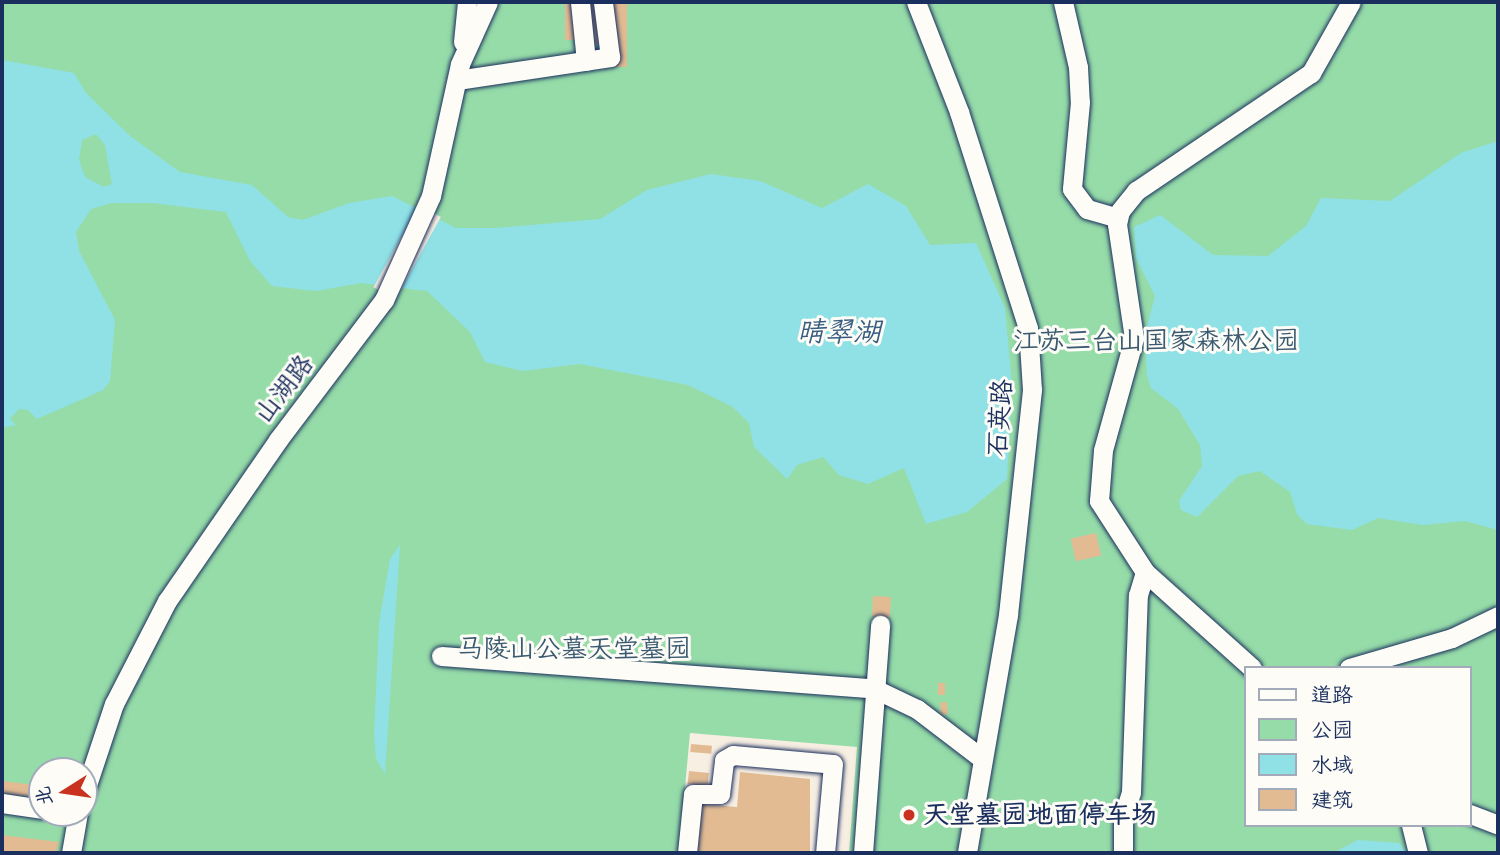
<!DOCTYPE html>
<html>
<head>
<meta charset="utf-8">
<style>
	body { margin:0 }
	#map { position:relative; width:1500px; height:855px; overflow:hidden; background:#f8efe3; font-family:Sriracha,"LXGW WenKai TC",sans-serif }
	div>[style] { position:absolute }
	.green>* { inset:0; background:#96dca9 }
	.water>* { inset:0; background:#8fe1e6 }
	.pier>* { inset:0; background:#f8efe3; transform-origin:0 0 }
	.building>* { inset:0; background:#e2bb93; transform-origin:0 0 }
	.roads { filter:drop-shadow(0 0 2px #1b2f5e) drop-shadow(0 0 2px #1b2f5e) }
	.minor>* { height:19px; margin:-9.5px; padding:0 9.5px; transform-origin:9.5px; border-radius:9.5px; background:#fdfcf7 }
	.dots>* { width:19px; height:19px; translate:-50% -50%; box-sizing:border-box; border:4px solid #fdfcf7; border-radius:50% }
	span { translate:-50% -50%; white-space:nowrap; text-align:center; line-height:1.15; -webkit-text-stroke:6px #fdfcf7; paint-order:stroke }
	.park-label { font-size:26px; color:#3a5a71 }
	.street-label { font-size:26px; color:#1b2f5e }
	.poi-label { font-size:26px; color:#1b2f5e; font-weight:700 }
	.left { translate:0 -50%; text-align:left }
	.water-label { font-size:28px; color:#385c80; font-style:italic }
	.frame { position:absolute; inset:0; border:4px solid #1b2f5e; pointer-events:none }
	.legend { position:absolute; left:1244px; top:666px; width:228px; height:161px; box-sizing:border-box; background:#fdfcf7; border:2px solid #a3aaba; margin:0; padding:9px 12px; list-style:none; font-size:21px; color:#1b2f5e }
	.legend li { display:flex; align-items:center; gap:14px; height:35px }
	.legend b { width:35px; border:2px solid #a3aaba }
	.north { position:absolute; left:28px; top:757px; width:70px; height:70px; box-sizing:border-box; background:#fdfcf7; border:2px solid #a3aaba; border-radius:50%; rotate:258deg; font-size:19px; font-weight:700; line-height:28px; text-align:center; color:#1b2f5e }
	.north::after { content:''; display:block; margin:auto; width:24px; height:32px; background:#c8321e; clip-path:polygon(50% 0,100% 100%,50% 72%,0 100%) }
</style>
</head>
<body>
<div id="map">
	<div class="green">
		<i style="clip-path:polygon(evenodd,2px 2px,1498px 2px,1498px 853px,849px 853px,857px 747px,690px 733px,679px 853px,2px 853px,2px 2px,1246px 668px,1470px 668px,1470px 825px,1246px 825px,1246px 668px,2px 2px,42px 771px,84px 771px,84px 813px,42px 813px,42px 771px)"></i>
	</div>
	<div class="water">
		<i style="clip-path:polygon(evenodd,2px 60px,74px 73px,86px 93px,130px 136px,180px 172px,252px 185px,288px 217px,303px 220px,349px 203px,392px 196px,456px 228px,496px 228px,600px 219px,647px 190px,711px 174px,760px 181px,822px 208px,868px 184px,906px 206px,930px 245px,976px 243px,1005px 308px,1012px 385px,1007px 479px,967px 512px,926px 524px,904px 468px,868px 484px,839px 475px,823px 457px,797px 465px,787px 479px,754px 447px,749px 423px,733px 407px,688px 385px,580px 364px,522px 371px,485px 362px,470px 332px,427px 291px,361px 283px,316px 291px,272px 286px,250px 261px,226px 212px,152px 203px,111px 203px,91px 209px,76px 232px,79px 251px,115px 320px,110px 381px,103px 390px,37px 419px,28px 410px,19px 409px,10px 419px,16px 425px,2px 428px,2px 60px,96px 134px,105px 145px,112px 184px,104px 187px,85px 177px,79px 160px,82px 140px,96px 134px)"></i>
		<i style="clip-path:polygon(1498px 141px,1498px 530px,1465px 521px,1423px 525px,1378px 518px,1352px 530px,1307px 524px,1297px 514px,1290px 492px,1260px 471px,1238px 476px,1197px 517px,1181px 510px,1179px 501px,1202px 466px,1200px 445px,1178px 409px,1151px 388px,1147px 376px,1145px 334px,1155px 296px,1136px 258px,1134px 227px,1160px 215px,1213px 255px,1268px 256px,1306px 226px,1321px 198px,1390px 201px,1461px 153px)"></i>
		<i style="clip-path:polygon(400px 545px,385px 774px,376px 758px,374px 736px,379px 623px,390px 559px)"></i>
		<i style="clip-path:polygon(1358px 840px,1399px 843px,1407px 853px,1333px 853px)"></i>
	</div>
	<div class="pier">
		<i style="left:419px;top:205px;width:25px;height:94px;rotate:29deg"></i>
	</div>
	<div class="building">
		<i style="left:565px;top:2px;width:12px;height:38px"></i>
		<i style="left:589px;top:2px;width:12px;height:42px"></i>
		<i style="left:613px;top:2px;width:14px;height:65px"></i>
		<i style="left:1096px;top:533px;width:23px;height:26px;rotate:77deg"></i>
		<i style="left:873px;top:596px;width:18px;height:21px;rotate:3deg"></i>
		<i style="left:938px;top:683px;width:7px;height:12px"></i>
		<i style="left:947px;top:702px;width:12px;height:7px;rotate:85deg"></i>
		<i style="left:691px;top:744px;width:21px;height:8px;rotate:5deg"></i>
		<i style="left:689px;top:771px;width:20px;height:13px;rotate:6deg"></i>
		<i style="clip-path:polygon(740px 772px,810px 779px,810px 853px,696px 853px,701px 804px,737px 807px)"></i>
		<i style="left:2px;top:781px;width:33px;height:12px;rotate:7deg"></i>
		<i style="clip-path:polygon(2px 835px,9px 836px,59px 842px,56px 853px,2px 853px)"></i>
	</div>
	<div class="roads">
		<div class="minor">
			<i style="left:580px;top:2px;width:59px;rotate:84.2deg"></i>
			<i style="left:916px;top:2px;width:118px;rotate:68.6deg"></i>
			<i style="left:959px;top:112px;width:227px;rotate:72.3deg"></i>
			<i style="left:1028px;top:328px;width:62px;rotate:86.3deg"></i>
			<i style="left:1032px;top:390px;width:226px;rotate:96.1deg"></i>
			<i style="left:1008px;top:615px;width:242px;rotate:99.8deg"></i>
			<i style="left:1063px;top:2px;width:67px;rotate:77deg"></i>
			<i style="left:1078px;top:67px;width:35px;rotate:87deg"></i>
			<i style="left:1080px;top:102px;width:87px;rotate:95.3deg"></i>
			<i style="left:1072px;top:189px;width:25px;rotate:53deg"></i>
			<i style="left:1087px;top:209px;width:32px;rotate:16deg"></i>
			<i style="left:463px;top:42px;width:40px;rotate:-84.3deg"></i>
			<i style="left:457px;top:80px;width:155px;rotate:-8.5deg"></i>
			<i style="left:610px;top:57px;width:55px;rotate:-97.3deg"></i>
			<i style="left:441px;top:656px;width:435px;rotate:4.3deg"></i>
			<i style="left:875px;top:689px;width:47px;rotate:25.5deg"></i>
			<i style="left:917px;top:709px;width:79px;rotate:37.3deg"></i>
			<i style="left:1252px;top:668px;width:144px;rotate:-138.1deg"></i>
			<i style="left:1145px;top:572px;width:85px;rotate:-122.9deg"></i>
			<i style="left:1099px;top:501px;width:51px;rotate:-85.5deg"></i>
			<i style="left:1103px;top:450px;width:116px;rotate:-74.5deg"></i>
			<i style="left:1134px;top:338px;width:115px;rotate:-98.5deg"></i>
			<i style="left:1117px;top:224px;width:13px;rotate:-77deg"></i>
			<i style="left:1120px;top:211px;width:26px;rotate:-51deg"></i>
			<i style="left:1136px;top:191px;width:211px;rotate:-34deg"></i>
			<i style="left:1311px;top:73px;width:81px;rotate:-60.6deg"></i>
			<i style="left:1349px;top:668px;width:107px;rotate:-16.2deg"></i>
			<i style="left:1452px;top:638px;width:51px;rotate:-25.6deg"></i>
			<i style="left:84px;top:794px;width:95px;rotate:-71.6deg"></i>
			<i style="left:114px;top:704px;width:116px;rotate:-62.8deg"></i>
			<i style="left:167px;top:601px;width:196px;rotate:-55.4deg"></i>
			<i style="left:278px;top:440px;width:176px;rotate:-52.9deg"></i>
			<i style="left:384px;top:300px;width:114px;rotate:-65.7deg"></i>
			<i style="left:431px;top:196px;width:135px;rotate:-77.6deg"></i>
			<i style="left:460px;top:64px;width:68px;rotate:-65.7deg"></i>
			<i style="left:2px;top:803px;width:40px;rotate:8.5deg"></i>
			<i style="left:1470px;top:814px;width:30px;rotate:21deg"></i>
			<i style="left:1411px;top:825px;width:29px;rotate:76deg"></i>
			<i style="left:71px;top:853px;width:41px;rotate:-80.1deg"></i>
			<i style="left:687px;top:853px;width:59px;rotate:-84.2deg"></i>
			<i style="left:693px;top:794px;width:27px"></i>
			<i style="left:720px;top:794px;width:34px;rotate:-83deg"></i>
			<i style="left:724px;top:760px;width:10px;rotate:-29deg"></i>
			<i style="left:733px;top:755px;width:100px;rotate:5.1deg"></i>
			<i style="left:833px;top:764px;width:89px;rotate:95.1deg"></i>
			<i style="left:863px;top:853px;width:229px;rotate:-85.7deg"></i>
			<i style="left:1123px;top:853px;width:36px;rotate:-90deg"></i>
			<i style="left:1123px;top:817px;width:26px;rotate:-72deg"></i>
			<i style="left:1131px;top:792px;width:197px;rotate:-88deg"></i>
			<i style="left:1138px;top:595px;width:24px;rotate:-73deg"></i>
		</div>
	</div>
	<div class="dots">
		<i style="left:909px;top:815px;background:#c8321e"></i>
	</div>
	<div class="park-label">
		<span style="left:1156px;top:341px">江苏三台山国家森林公园</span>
		<span style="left:574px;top:649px">马陵山公墓天堂墓园</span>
	</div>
	<div class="street-label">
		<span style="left:284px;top:389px;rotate:-52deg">山湖路</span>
		<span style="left:1000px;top:418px;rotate:-86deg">石英路</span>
	</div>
	<div class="poi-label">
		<span class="left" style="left:923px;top:815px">天堂墓园地面停车场</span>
	</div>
	<div class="water-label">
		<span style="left:839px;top:332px">晴翠湖</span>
	</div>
	<div class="frame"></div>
	<ul class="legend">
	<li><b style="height:9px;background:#fdfcf7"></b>道路</li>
	<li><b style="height:19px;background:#96dca9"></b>公园</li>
	<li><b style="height:19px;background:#8fe1e6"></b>水域</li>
	<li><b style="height:19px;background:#e2bb93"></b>建筑</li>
	</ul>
	<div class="north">北</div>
</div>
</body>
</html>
